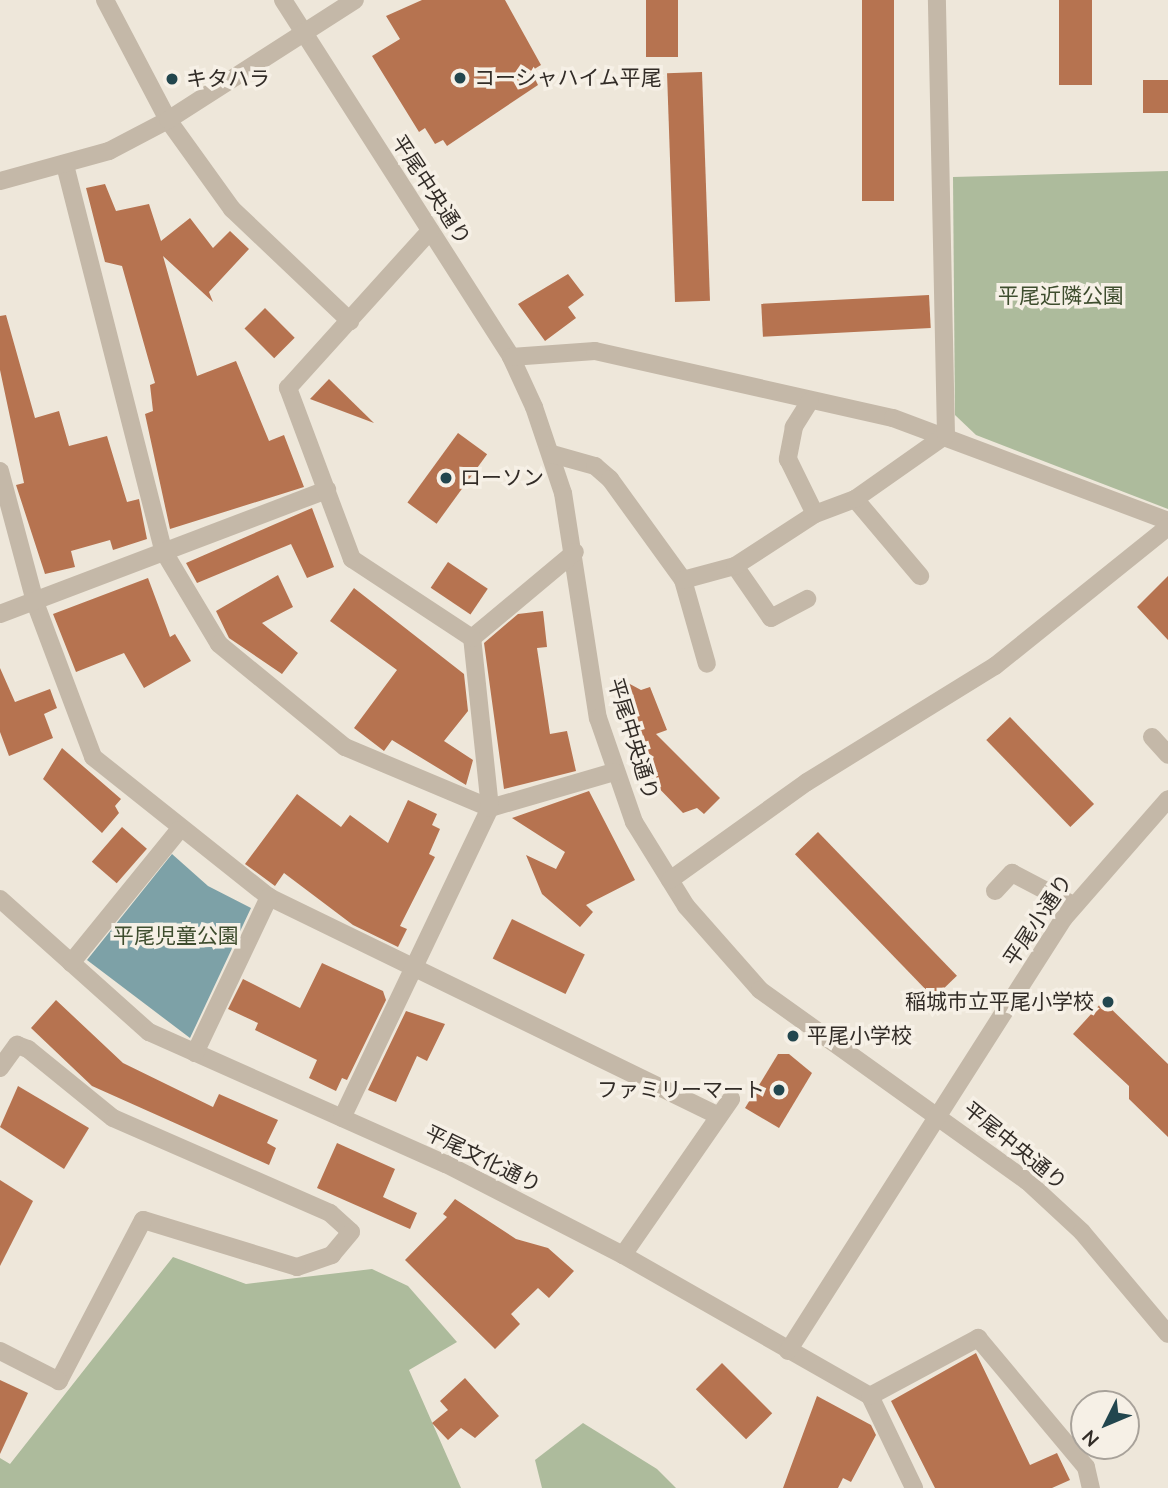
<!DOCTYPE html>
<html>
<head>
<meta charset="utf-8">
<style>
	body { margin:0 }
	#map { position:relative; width:1168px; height:1488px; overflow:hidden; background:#eee7da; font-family:"Nunito Sans","Noto Sans JP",sans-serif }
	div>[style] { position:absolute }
	.green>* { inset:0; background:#adbb9c }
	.water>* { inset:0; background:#7da1a7 }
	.building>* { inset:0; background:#b67350; transform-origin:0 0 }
	.minor>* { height:18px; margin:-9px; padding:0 9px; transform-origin:9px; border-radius:9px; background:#c4b8a8 }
	.dots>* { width:19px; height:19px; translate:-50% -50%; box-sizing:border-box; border:4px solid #f6f0e6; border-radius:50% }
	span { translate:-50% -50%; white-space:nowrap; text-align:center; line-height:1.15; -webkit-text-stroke:7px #f6f0e6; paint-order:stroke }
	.poi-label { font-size:21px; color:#322c27 }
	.left { translate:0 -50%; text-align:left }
	.right { translate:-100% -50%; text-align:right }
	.street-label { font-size:21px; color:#322c27 }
	.park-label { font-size:21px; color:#3e4d2e }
	.north { position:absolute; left:1070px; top:1390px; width:70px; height:70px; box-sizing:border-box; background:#f6f0e6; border:2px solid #a8a29a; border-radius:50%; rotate:227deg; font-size:19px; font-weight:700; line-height:28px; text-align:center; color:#322c27 }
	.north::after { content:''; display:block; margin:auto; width:24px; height:32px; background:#22464e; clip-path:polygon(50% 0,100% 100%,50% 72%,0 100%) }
</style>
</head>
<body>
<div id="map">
	<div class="green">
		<i style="clip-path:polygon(1168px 171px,1168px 509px,976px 435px,955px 415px,953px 177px)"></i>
		<i style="clip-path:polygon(173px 1257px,246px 1284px,372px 1269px,408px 1286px,457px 1342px,409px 1370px,461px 1488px,0 1488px,0 1458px,10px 1464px)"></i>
		<i style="clip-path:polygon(583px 1423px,657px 1469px,676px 1488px,542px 1488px,535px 1460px)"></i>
	</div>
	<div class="water">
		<i style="clip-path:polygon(172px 854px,208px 886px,251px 908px,190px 1038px,87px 960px)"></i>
	</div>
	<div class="building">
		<i style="clip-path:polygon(422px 0,505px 0,541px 65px,531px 71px,538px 85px,447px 146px,443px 140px,435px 144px,425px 128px,419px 132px,372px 56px,400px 39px,386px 16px)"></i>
		<i style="left:646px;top:0;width:32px;height:57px"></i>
		<i style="left:862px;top:0;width:32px;height:201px"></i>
		<i style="left:1059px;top:0;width:33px;height:85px"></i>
		<i style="left:702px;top:72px;width:229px;height:35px;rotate:88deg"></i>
		<i style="left:1143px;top:80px;width:25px;height:33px"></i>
		<i style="clip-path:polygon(105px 184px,116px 211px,149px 204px,161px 241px,190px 218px,213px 248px,230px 231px,249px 249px,209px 292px,213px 302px,163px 256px,197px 376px,236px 361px,269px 441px,284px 435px,304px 487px,170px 529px,145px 414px,153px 411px,150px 385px,155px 383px,122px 266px,105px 262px,86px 188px)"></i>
		<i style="clip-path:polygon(568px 274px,584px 295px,568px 307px,576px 318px,545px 341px,518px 304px)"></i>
		<i style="left:929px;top:295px;width:33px;height:168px;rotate:87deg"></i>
		<i style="left:265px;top:308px;width:42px;height:29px;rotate:45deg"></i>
		<i style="clip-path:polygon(6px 315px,35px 418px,59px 411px,69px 446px,107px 436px,127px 502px,139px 499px,147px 539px,113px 550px,110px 540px,71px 551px,75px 567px,45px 574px,16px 485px,24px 483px,0 370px,0 316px)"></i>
		<i style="clip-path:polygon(329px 379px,374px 423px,310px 399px)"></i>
		<i style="left:458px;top:433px;width:36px;height:86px;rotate:36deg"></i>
		<i style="clip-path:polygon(312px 508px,334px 567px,307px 578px,291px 544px,197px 583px,186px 563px)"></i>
		<i style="left:448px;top:562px;width:48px;height:31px;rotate:34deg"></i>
		<i style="clip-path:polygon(278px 575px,293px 607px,262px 623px,298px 653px,282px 674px,229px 638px,216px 611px)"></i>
		<i style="clip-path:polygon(1168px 576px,1168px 640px,1137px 607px)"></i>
		<i style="clip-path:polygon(148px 578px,170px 637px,175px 634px,191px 661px,144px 688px,124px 653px,76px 672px,53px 614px)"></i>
		<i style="clip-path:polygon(354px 588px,464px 674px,468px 711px,444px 741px,473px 760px,466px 785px,392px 740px,384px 751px,354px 728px,397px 670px,330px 621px)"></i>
		<i style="clip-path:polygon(543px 611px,547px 647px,537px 648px,550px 734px,567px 731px,576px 771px,504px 789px,484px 643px,518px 614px)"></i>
		<i style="clip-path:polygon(0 668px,15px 702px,50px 689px,57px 708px,44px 714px,53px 738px,9px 756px,0 732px)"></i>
		<i style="clip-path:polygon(615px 676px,641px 690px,650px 687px,667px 730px,656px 734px,720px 798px,704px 814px,697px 808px,683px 813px,648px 777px)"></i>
		<i style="left:1010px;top:717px;width:121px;height:33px;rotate:46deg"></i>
		<i style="clip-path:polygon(62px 748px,121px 799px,115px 806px,119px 813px,102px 833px,43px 779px)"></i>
		<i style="clip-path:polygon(589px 791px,635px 880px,586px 905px,593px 912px,580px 927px,542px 894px,526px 855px,556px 869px,565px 852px,512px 818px)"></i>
		<i style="clip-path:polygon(297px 794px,341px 827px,350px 815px,388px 843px,408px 800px,437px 814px,432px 825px,440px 829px,429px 854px,435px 857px,400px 926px,407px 929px,398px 947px,353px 925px,284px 873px,275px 886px,245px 864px)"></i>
		<i style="left:122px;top:827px;width:33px;height:46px;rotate:41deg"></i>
		<i style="left:818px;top:832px;width:200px;height:32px;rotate:46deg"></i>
		<i style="left:512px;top:919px;width:81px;height:44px;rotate:26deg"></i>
		<i style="clip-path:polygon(322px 963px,383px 991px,386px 1000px,347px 1080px,342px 1078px,336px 1091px,309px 1078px,317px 1060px,255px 1030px,258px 1023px,228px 1009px,243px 979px,300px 1008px)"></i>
		<i style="clip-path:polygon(56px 1000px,123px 1063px,213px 1107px,219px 1094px,278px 1120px,267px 1143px,276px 1148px,269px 1165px,92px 1086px,31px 1028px)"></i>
		<i style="clip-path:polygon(1103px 1001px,1168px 1064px,1168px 1137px,1129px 1099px,1129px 1086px,1073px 1034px)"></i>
		<i style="clip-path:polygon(406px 1011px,445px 1024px,427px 1061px,417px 1056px,396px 1102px,368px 1090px)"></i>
		<i style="clip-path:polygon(778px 1054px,789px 1054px,812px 1073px,779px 1128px,745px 1108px)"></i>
		<i style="clip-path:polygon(18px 1086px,89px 1128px,64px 1169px,0 1127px)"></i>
		<i style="clip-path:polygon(337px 1143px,395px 1169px,383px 1197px,417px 1213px,410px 1229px,317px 1188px)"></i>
		<i style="clip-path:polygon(0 1180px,33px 1201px,0 1266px)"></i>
		<i style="clip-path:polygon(455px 1199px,516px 1239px,548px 1248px,574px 1271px,549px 1298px,538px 1288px,511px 1314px,520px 1324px,495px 1349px,405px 1260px,447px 1217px,443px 1214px)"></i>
		<i style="clip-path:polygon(976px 1353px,1030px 1465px,1057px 1453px,1070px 1480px,1052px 1488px,935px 1488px,891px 1401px)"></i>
		<i style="left:722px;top:1363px;width:71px;height:37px;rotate:45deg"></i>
		<i style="clip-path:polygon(465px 1378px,499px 1416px,475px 1438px,461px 1428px,448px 1440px,432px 1423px,448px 1410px,440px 1401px)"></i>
		<i style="clip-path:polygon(0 1380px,28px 1393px,0 1454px)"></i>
		<i style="clip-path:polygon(817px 1396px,871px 1425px,876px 1435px,851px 1482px,843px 1478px,838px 1488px,783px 1488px)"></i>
	</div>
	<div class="minor">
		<i style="left:105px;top:0;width:136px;rotate:62.3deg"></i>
		<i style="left:168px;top:120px;width:110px;rotate:54.3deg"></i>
		<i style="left:232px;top:209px;width:163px;rotate:43.5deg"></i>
		<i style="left:283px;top:0;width:424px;rotate:57.4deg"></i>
		<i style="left:511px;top:357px;width:55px;rotate:65.3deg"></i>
		<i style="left:534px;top:407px;width:91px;rotate:71.4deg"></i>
		<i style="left:563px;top:493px;width:228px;rotate:81.2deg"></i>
		<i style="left:598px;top:718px;width:110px;rotate:70.9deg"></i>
		<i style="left:634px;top:822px;width:99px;rotate:58.2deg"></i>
		<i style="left:686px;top:906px;width:112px;rotate:48.6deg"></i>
		<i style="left:760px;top:990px;width:328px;rotate:35.6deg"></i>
		<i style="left:1027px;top:1181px;width:75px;rotate:42.8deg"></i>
		<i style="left:1082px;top:1232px;width:133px;rotate:49.9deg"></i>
		<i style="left:65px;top:165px;width:399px;rotate:75.7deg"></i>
		<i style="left:164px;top:552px;width:107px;rotate:59.1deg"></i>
		<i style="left:219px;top:644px;width:163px;rotate:39.3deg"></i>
		<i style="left:345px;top:747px;width:157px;rotate:22.8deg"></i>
		<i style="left:490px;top:808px;width:129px;rotate:-16.2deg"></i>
		<i style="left:0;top:181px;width:113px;rotate:-15.4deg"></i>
		<i style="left:109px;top:151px;width:67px;rotate:-27.7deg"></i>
		<i style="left:168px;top:120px;width:222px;rotate:-32.7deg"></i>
		<i style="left:511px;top:357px;width:84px;rotate:-4.1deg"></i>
		<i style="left:595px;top:351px;width:305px;rotate:12.7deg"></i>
		<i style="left:893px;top:418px;width:294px;rotate:20.5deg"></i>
		<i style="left:810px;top:401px;width:31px;rotate:122deg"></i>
		<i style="left:794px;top:427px;width:33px;rotate:101deg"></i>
		<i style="left:788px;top:459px;width:61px;rotate:63.9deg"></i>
		<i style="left:552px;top:454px;width:45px;rotate:15.6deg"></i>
		<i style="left:595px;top:466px;width:20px;rotate:41deg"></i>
		<i style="left:610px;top:479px;width:125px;rotate:54.1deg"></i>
		<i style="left:683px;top:580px;width:87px;rotate:74.1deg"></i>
		<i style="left:0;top:471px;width:139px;rotate:75deg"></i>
		<i style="left:36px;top:605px;width:162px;rotate:69.4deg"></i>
		<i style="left:93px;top:757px;width:225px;rotate:38.5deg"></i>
		<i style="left:269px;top:897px;width:500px;rotate:25.95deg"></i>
		<i style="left:855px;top:499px;width:101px;rotate:49.8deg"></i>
		<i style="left:735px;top:566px;width:63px;rotate:55.3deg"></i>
		<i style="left:771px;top:618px;width:41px;rotate:-27.8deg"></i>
		<i style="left:683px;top:580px;width:54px;rotate:-15.1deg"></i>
		<i style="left:735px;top:566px;width:95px;rotate:-33deg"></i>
		<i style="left:815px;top:514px;width:43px;rotate:-20.6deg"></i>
		<i style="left:855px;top:499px;width:111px;rotate:-35.1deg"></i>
		<i style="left:946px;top:435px;width:435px;rotate:-91.2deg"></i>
		<i style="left:0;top:614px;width:350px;rotate:-20.8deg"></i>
		<i style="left:472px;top:638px;width:134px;rotate:-39.9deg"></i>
		<i style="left:1152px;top:737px;width:24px;rotate:48deg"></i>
		<i style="left:670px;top:880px;width:168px;rotate:-35.6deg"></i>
		<i style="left:807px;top:782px;width:221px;rotate:-31.7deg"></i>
		<i style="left:995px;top:666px;width:222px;rotate:-38.8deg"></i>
		<i style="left:995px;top:891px;width:25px;rotate:-47deg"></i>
		<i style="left:1012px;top:873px;width:69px;rotate:27.7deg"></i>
		<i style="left:0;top:899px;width:200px;rotate:41.8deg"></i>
		<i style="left:149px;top:1032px;width:325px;rotate:24deg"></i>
		<i style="left:446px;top:1164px;width:199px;rotate:27.2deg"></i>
		<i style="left:623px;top:1255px;width:284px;rotate:29.7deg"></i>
		<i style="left:870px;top:1396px;width:102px;rotate:64.4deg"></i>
		<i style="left:71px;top:963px;width:171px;rotate:-50.9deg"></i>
		<i style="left:195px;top:1053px;width:173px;rotate:-64.6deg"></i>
		<i style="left:0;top:1068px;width:29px;rotate:-54deg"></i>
		<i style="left:17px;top:1045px;width:12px;rotate:20deg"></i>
		<i style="left:28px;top:1049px;width:109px;rotate:39.1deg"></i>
		<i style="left:113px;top:1118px;width:237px;rotate:23.6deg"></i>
		<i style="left:330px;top:1213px;width:28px;rotate:42deg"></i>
		<i style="left:351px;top:1232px;width:30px;rotate:130deg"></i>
		<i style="left:332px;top:1255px;width:37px;rotate:161deg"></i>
		<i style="left:297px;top:1267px;width:161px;rotate:-163deg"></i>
		<i style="left:143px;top:1220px;width:182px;rotate:117.6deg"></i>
		<i style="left:59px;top:1381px;width:66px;rotate:-153deg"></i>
		<i style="left:342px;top:1118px;width:344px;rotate:-64.5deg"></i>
		<i style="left:490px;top:808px;width:171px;rotate:-96deg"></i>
		<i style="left:472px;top:638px;width:144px;rotate:-146.6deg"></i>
		<i style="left:352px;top:559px;width:183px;rotate:-110.5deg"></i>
		<i style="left:288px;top:388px;width:212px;rotate:-47.9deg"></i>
		<i style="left:623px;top:1255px;width:190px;rotate:-55.3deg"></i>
		<i style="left:788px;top:1351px;width:513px;rotate:-57.49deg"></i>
		<i style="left:1064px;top:918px;width:158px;rotate:-48.8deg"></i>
		<i style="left:870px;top:1396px;width:123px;rotate:-28.2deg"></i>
		<i style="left:978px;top:1338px;width:168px;rotate:50.1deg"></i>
		<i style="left:1086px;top:1467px;width:22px;rotate:77deg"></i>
	</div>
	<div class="dots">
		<i style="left:460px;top:78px;background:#22464e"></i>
		<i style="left:172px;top:79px;background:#22464e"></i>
		<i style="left:446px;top:478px;background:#22464e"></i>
		<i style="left:1108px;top:1002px;background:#22464e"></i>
		<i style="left:793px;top:1036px;background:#22464e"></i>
		<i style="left:779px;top:1090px;background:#22464e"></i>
	</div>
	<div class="poi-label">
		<span class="left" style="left:474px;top:78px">コーシャハイム平尾</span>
		<span class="left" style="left:186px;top:79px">キタハラ</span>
		<span class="left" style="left:460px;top:478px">ローソン</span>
		<span class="right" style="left:1094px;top:1002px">稲城市立平尾小学校</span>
		<span class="left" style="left:807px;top:1036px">平尾小学校</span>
		<span class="right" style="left:765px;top:1090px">ファミリーマート</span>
	</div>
	<div class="street-label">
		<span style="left:431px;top:190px;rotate:57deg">平尾中央通り</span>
		<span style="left:633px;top:739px;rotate:73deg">平尾中央通り</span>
		<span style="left:1038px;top:920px;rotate:-56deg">平尾小通り</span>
		<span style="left:1015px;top:1146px;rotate:39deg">平尾中央通り</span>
		<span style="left:483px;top:1159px;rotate:26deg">平尾文化通り</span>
	</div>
	<div class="park-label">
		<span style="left:1061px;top:296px">平尾近隣公園</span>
		<span style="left:176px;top:936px">平尾児童公園</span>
	</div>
	<div class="north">N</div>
</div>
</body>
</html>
